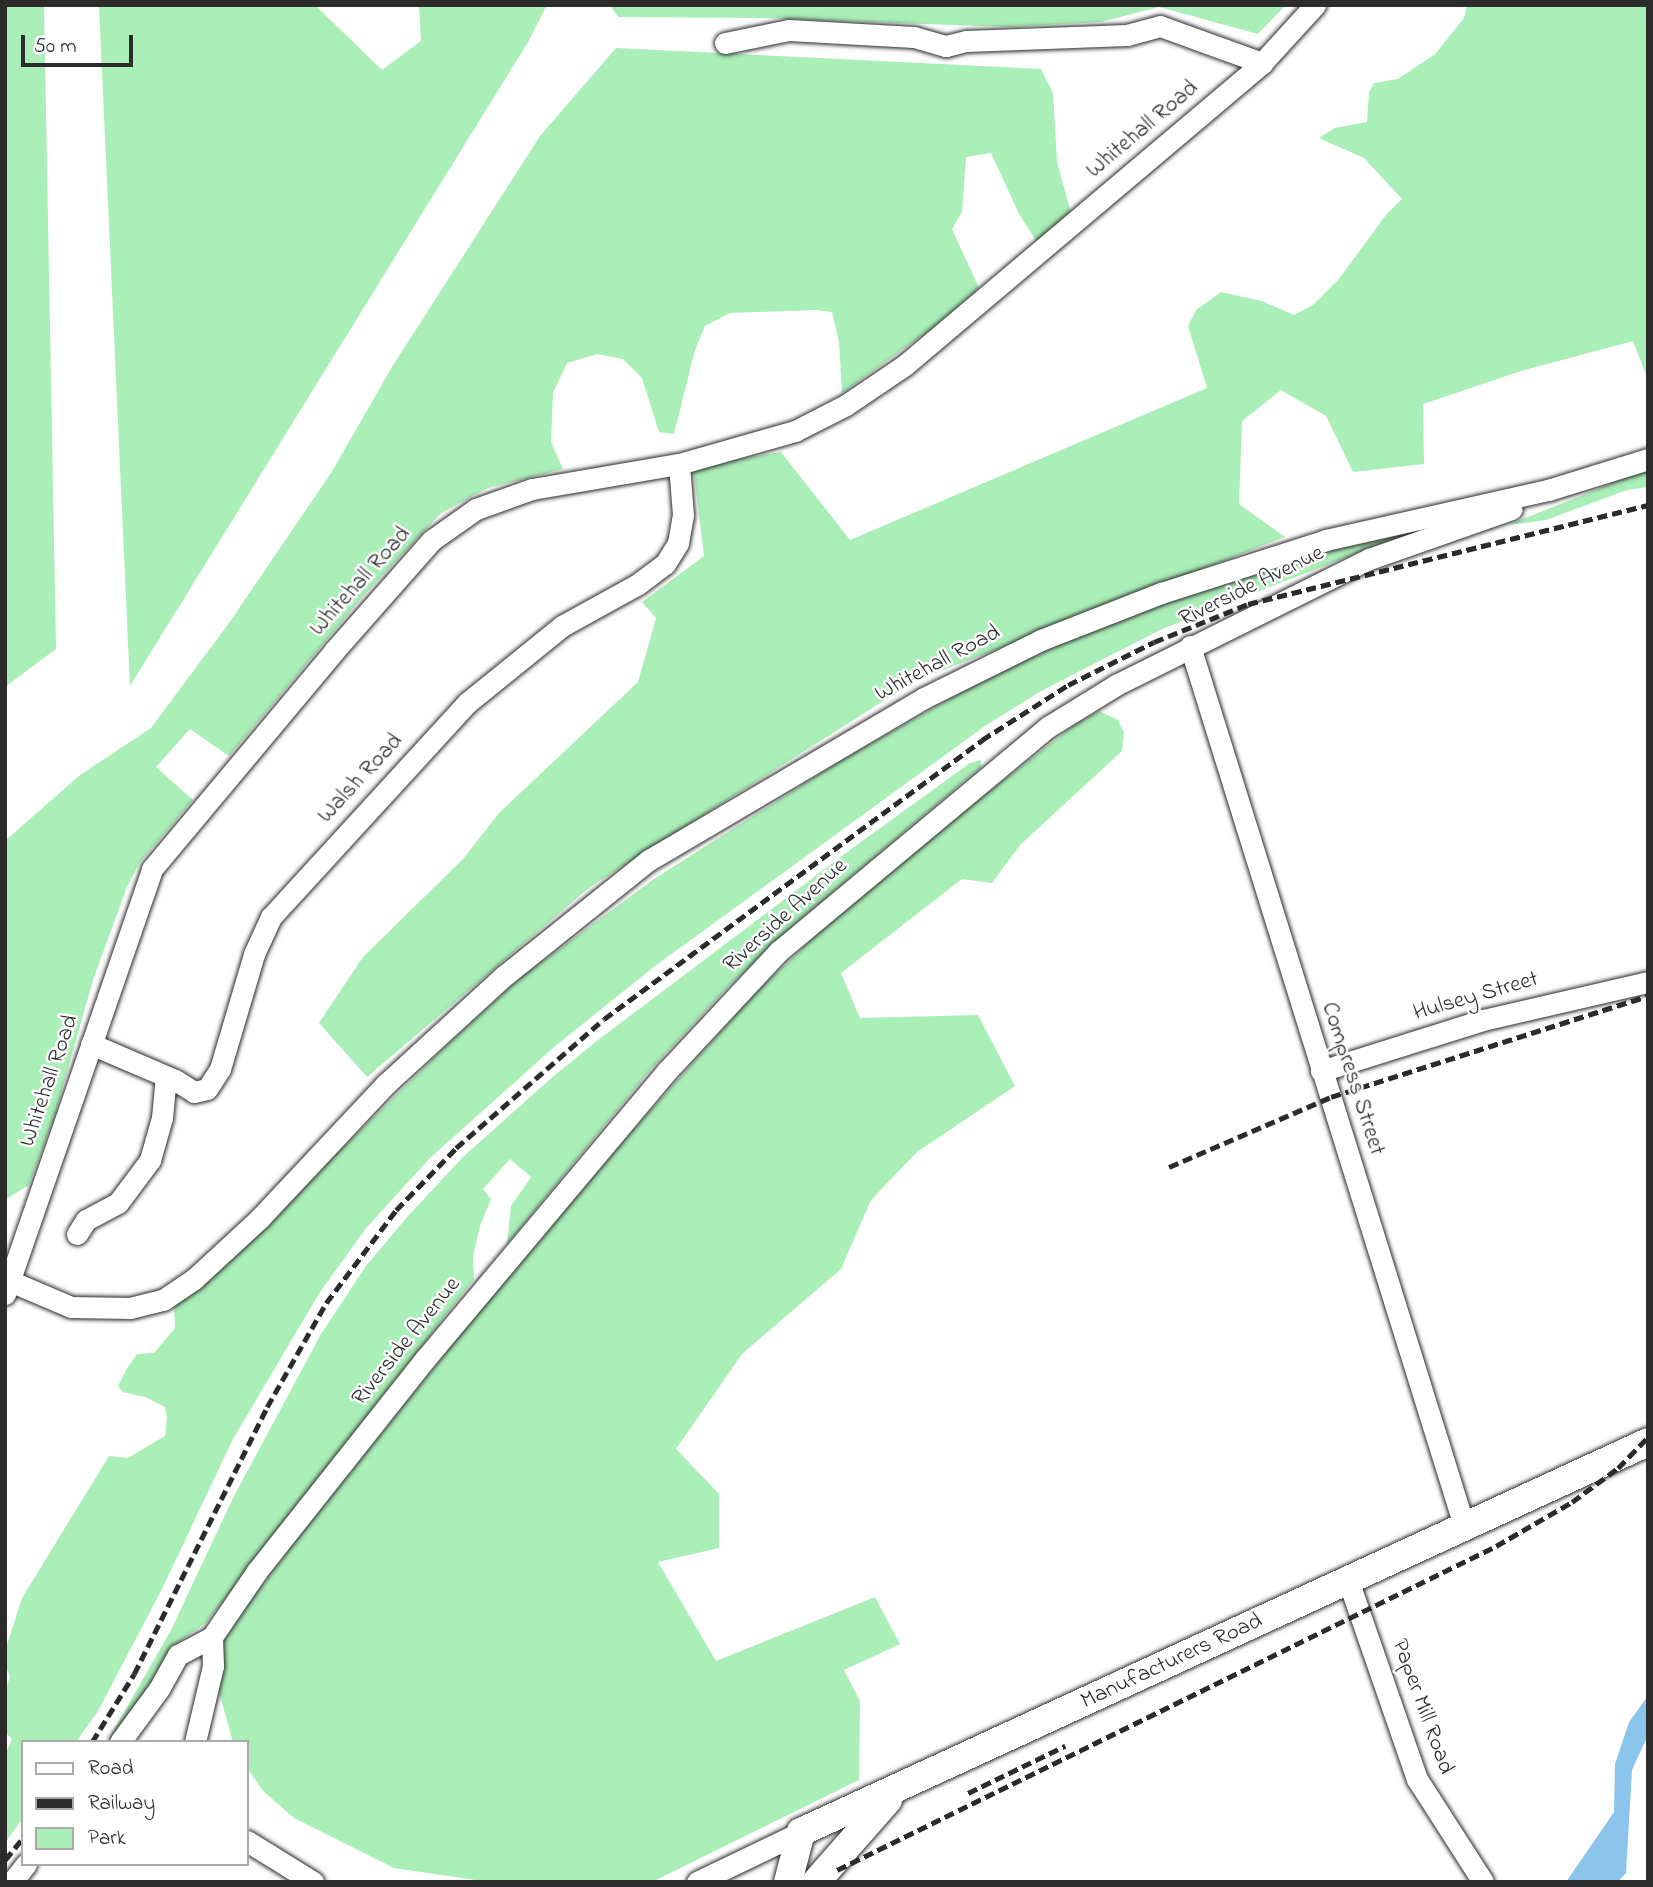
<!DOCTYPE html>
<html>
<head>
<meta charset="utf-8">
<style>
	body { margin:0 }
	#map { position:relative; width:1653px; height:1887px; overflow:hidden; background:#fff; font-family:"Indie Flower",sans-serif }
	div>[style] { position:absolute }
	.green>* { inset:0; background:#aaeeb8 }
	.water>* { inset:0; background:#8cc5eb }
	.roads { filter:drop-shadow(0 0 2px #2b2b2b) drop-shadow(0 0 2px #2b2b2b) }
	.minor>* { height:21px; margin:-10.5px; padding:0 10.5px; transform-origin:10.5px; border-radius:10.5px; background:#fff }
	.major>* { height:28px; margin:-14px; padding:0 14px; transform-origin:14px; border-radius:14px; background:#fff }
	.rail>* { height:4.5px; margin-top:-2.25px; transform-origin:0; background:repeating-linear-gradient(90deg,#2b2b2b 0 10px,transparent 0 15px) }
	span { translate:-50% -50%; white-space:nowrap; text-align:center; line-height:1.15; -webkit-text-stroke:5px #fff; paint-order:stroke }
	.street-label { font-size:23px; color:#2b2b2b }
	.frame { position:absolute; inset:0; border:7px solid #2b2b2b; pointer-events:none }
	.legend { position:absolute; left:21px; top:1740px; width:228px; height:126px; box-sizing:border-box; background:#fff; border:2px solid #aaa; margin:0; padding:9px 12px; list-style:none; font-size:21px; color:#2b2b2b }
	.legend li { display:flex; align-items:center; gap:14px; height:35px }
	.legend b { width:35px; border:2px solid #aaa }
	.scale { position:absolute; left:21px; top:35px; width:112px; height:32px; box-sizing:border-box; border:4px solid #2b2b2b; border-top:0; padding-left:9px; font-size:21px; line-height:24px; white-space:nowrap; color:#2b2b2b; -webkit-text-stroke:5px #fff; paint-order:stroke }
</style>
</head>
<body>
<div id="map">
	<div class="green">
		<i style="clip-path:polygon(5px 5px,44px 5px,56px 649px,5px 687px)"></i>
		<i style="clip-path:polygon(99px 5px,315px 5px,382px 70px,421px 41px,419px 5px,547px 5px,528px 42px,130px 686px)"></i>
		<i style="clip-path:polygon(610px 5px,1286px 5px,1258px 34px,1159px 7px,1101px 22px,1007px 27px,761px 18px,618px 17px)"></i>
		<i style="clip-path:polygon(1467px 5px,1648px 5px,1648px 380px,1633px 341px,1521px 371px,1423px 404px,1424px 464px,1353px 472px,1326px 416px,1281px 390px,1242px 421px,1239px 504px,1285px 537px,915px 681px,590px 887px,367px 1077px,319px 1023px,363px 957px,463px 859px,499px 813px,638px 682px,656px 618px,642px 602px,704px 556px,693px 466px,781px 452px,850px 540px,1207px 388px,1188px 326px,1196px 310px,1221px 292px,1262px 301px,1294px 315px,1313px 305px,1338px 280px,1386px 215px,1402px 199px,1364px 158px,1319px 138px,1335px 128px,1367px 122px,1369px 92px,1374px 83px,1398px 79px,1435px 54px,1464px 18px)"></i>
		<i style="clip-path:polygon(616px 48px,1041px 69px,1053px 93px,1057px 162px,1071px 213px,1037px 242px,1019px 214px,991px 153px,966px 157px,962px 212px,952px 229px,979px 288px,937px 325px,842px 393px,839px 342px,832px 312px,816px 310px,730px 313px,705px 326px,695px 350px,674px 434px,659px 432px,642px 378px,623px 359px,597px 354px,567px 363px,553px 393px,551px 442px,563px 469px,488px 488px,441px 513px,366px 593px,229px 756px,190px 729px,156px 767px,193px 800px,140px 862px,127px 887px,93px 980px,55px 1115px,29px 1185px,5px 1200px,5px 841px,80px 775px,151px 728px,229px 623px,331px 473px,392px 367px,540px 136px)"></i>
		<i style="clip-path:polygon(1648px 469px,1648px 487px,1627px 490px,1546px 520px,1508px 525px)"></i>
		<i style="clip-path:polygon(1419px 529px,1162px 629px,1041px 691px,985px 726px,655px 966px,554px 1047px,430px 1158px,367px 1227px,320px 1292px,233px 1439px,162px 1589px,98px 1711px,76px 1742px,23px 1742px,23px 1818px,5px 1843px,5px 1755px,12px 1739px,5px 1732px,5px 1692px,10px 1676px,5px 1666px,5px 1651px,22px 1598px,109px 1456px,128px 1458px,165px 1436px,167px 1418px,165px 1407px,145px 1397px,123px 1392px,118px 1386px,126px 1370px,137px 1354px,154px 1353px,175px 1328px,174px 1307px,232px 1257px,447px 1045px,520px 978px,654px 879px,835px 764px,1002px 669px,1077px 635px,1158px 604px,1363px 539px)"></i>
		<i style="clip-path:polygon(1099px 711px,1118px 720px,1124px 733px,1122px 751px,1020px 845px,992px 883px,962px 879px,841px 973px,860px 1018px,978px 1015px,1015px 1086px,917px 1152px,871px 1200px,841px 1269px,742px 1354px,676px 1449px,719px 1494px,719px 1548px,658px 1562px,716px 1661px,875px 1597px,900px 1644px,844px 1670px,860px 1701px,859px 1780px,652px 1882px,489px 1882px,394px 1868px,294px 1818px,262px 1790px,247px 1767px,247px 1742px,233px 1742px,219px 1692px,224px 1637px,293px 1544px,498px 1287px,589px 1179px,758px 990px,827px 925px,937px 832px,1073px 726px)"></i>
		<i style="clip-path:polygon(981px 760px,981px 767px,802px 918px,729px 986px,651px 1069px,507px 1244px,511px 1206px,531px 1177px,510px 1159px,483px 1189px,491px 1199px,480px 1226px,473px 1256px,474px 1279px,206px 1623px,171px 1647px,153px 1680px,113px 1742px,107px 1742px,171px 1630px,234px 1496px,321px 1334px,366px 1266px,408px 1216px,463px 1157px,549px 1080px,598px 1040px,858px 844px,970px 763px)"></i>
	</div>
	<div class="water">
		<i style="clip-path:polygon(1648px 1696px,1648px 1735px,1632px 1770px,1626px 1873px,1618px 1882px,1566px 1882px,1614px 1812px,1615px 1764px,1629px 1722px)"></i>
	</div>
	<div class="roads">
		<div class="minor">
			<i style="left:725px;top:43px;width:65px;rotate:-11.5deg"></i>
			<i style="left:789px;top:30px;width:125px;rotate:3.2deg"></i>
			<i style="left:914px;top:37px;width:33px;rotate:16deg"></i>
			<i style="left:946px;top:46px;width:21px;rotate:-14deg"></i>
			<i style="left:966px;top:41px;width:161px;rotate:-2.1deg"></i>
			<i style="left:1127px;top:35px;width:34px;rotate:-15deg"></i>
			<i style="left:1160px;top:26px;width:109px;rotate:19.9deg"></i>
			<i style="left:1190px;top:646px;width:925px;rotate:72.7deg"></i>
			<i style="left:91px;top:1044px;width:91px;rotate:23.2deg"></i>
			<i style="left:175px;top:1080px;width:22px;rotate:32deg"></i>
			<i style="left:194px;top:1092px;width:13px;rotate:-13deg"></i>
			<i style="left:207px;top:1089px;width:24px;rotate:-57deg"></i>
			<i style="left:220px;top:1069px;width:120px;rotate:-73.5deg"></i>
			<i style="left:254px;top:954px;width:41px;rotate:-65.3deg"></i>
			<i style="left:271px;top:917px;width:290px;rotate:-47.5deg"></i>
			<i style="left:467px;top:703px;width:122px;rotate:-39deg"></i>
			<i style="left:562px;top:626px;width:87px;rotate:-28.9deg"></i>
			<i style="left:638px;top:584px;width:34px;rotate:-37deg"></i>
			<i style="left:665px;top:564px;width:25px;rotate:-58deg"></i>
			<i style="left:678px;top:543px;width:28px;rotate:-80deg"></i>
			<i style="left:683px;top:515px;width:51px;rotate:-94.5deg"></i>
			<i style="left:1321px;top:1071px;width:170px;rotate:-17.5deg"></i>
			<i style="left:1483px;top:1020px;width:169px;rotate:-13deg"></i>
			<i style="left:77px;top:1234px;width:17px;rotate:-57deg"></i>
			<i style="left:86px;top:1220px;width:36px;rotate:-28deg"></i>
			<i style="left:118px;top:1203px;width:54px;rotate:-53.3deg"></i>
			<i style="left:150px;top:1160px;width:44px;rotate:-74.1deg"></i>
			<i style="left:162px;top:1118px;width:42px;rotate:-84.6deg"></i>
			<i style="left:10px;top:1281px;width:66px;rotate:23.1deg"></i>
			<i style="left:71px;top:1307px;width:59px;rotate:1deg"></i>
			<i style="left:130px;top:1308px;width:34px;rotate:-14deg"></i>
			<i style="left:163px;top:1300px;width:37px;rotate:-34deg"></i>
			<i style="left:194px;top:1279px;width:90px;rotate:-42.7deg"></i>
			<i style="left:260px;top:1218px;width:184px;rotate:-46.8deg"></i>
			<i style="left:386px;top:1084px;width:160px;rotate:-42.5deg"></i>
			<i style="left:504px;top:976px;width:186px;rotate:-38.7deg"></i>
			<i style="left:649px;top:860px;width:319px;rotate:-30.5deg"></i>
			<i style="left:924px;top:698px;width:131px;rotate:-26.4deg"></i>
			<i style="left:1041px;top:640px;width:129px;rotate:-21.4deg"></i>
			<i style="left:1161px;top:593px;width:173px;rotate:-17.8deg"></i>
			<i style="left:1326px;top:540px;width:228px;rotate:-12.7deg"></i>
			<i style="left:1548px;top:490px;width:105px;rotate:-17.2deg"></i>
			<i style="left:5px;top:1294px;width:450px;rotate:-70.9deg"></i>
			<i style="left:152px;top:869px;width:284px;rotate:-50.1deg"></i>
			<i style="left:334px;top:651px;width:148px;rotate:-48.6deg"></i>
			<i style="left:432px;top:540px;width:54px;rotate:-35.2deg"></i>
			<i style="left:476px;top:509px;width:59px;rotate:-19.7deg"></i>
			<i style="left:532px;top:489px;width:149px;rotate:-9.7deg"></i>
			<i style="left:679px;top:464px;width:121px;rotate:-15.9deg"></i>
			<i style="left:795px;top:431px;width:57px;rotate:-27deg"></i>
			<i style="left:846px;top:405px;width:71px;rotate:-34.1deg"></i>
			<i style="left:905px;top:365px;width:468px;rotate:-40.2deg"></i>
			<i style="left:1262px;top:63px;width:79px;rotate:-47.6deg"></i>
			<i style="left:1348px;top:1580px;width:211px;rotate:70.9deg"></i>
			<i style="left:1417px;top:1779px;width:122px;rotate:57.3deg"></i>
			<i style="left:212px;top:1637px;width:80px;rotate:-55.7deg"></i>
			<i style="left:257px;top:1571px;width:272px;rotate:-51.6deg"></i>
			<i style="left:426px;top:1358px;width:375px;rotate:-50deg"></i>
			<i style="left:667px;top:1071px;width:164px;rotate:-47deg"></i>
			<i style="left:779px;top:951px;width:350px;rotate:-39.8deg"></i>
			<i style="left:1048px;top:727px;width:80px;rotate:-31.7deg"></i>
			<i style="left:1116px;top:685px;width:283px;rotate:-26.5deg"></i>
			<i style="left:1369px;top:559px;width:151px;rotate:-19.3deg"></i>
			<i style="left:120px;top:1742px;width:66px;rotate:-53.7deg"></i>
			<i style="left:159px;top:1689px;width:39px;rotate:-61deg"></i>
			<i style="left:178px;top:1655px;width:38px;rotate:-28deg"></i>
			<i style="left:195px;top:1742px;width:78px;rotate:-76.7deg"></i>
			<i style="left:213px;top:1666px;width:29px;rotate:-92deg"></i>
			<i style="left:247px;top:1841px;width:78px;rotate:31.8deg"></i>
			<i style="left:12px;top:1882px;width:23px;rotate:-52deg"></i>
			<i style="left:697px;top:1882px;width:115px;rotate:-25.7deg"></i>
		</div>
		<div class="major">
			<i style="left:788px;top:1882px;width:52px;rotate:-75.4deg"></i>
			<i style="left:801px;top:1832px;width:932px;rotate:-24.72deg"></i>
			<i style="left:816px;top:1882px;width:109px;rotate:-48.7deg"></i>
		</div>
	</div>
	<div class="rail">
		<i style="left:1169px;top:1167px;width:176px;rotate:-23.4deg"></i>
		<i style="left:1331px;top:1097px;width:333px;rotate:-17.7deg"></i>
		<i style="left:92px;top:1742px;width:80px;rotate:-58.3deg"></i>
		<i style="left:134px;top:1674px;width:298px;rotate:-63.5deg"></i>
		<i style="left:267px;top:1407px;width:120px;rotate:-60.4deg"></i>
		<i style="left:326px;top:1303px;width:116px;rotate:-53deg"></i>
		<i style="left:396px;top:1210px;width:86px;rotate:-45.9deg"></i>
		<i style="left:456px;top:1148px;width:196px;rotate:-41.1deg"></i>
		<i style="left:604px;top:1019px;width:470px;rotate:-36.4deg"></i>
		<i style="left:982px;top:740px;width:102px;rotate:-32.6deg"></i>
		<i style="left:1068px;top:685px;width:96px;rotate:-26.6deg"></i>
		<i style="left:1154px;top:642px;width:101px;rotate:-22deg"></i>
		<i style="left:1248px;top:604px;width:412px;rotate:-13.9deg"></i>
		<i style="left:968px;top:1793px;width:108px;rotate:-25.9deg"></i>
		<i style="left:5px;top:1860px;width:28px;rotate:-51deg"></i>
		<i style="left:837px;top:1870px;width:734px;rotate:-26.18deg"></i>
		<i style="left:1496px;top:1546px;width:88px;rotate:-30.1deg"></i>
		<i style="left:1572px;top:1502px;width:57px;rotate:-36.5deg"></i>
		<i style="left:1618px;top:1468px;width:43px;rotate:-45.9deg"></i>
	</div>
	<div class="street-label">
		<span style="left:1143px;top:130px;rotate:-40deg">Whitehall Road</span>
		<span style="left:361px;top:582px;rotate:-48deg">Whitehall Road</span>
		<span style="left:1252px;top:587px;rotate:-26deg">Riverside Avenue</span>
		<span style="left:938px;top:664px;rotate:-28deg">Whitehall Road</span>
		<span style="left:361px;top:779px;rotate:-47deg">Walsh Road</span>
		<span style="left:786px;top:916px;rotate:-42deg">Riverside Avenue</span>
		<span style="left:1476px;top:997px;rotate:-16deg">Hulsey Street</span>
		<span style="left:1352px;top:1079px;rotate:72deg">Compress Street</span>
		<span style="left:50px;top:1081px;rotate:-71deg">Whitehall Road</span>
		<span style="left:407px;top:1342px;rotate:-51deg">Riverside Avenue</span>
		<span style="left:1172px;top:1662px;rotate:-25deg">Manufacturers Road</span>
		<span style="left:1422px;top:1707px;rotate:70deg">Paper Mill Road</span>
	</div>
	<div class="frame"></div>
	<ul class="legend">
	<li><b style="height:9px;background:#fff"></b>Road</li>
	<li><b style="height:9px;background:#2b2b2b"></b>Railway</li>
	<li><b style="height:19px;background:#aaeeb8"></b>Park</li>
	</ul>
	<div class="scale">50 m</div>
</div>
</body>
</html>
